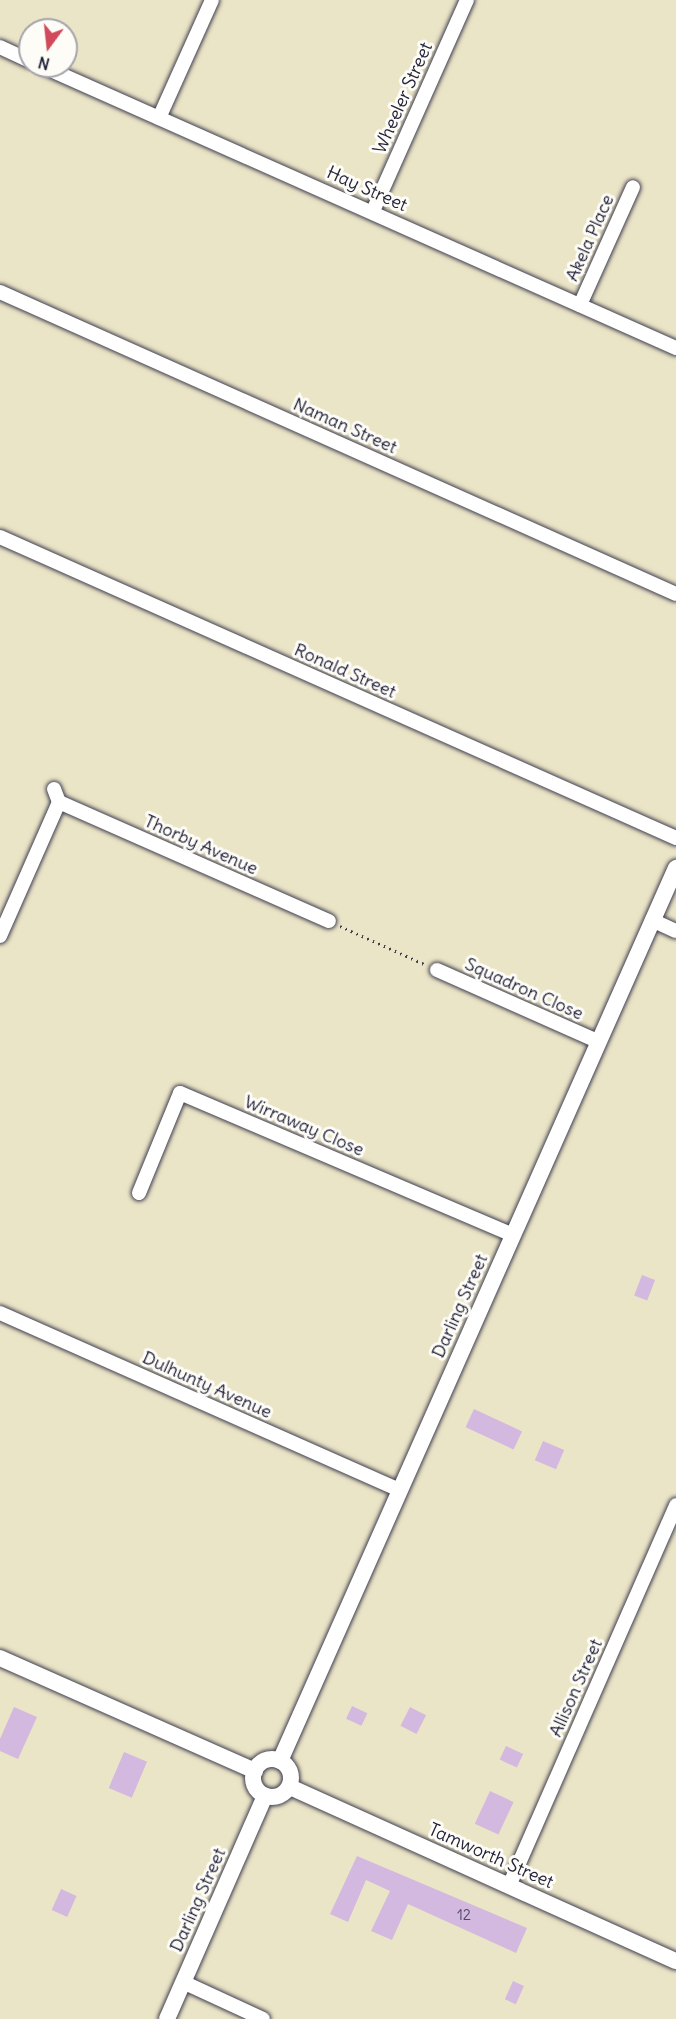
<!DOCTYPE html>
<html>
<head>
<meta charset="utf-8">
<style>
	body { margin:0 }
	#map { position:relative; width:676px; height:2019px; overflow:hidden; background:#ebe5c7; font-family:Delius,sans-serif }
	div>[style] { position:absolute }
	.building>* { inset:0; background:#d3b8df; transform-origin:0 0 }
	.path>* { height:3px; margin-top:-1.5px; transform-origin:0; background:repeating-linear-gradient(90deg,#403f50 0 1.5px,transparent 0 6px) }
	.roads { filter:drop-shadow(0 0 2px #403f50) drop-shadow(0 0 2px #403f50) }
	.minor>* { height:14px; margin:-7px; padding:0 7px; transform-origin:7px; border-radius:7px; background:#fff }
	.tertiary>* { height:16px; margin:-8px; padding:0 8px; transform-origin:8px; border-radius:8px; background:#fff }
	.tertiary>.ring { margin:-8px; padding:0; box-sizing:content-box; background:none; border:16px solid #fff; border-radius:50% }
	span { translate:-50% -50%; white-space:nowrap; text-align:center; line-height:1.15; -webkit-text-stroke:6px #fdfcf7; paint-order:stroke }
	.number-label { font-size:15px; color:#4e4864 }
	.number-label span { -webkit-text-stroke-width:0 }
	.street-label { font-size:18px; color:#22223b }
	.north { position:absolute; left:18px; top:18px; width:60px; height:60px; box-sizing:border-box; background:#fdfcf7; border:2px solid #a5a5ac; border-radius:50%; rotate:195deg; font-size:16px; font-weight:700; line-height:24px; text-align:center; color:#22223b }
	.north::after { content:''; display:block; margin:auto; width:21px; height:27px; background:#d1495b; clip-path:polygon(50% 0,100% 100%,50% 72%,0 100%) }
</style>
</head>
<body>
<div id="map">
	<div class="building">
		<i style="left:642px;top:1275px;width:14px;height:22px;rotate:21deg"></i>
		<i style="left:474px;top:1409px;width:53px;height:20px;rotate:25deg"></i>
		<i style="left:543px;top:1441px;width:23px;height:21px;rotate:23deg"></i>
		<i style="left:352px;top:1706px;width:17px;height:14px;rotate:25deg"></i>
		<i style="clip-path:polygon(14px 1707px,37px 1717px,18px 1759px,0 1751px,0 1739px)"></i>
		<i style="left:410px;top:1707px;width:18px;height:21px;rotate:27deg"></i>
		<i style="left:506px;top:1746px;width:19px;height:15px;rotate:25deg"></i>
		<i style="left:124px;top:1752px;width:25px;height:39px;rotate:23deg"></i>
		<i style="left:490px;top:1791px;width:26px;height:36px;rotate:25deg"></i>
		<i style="clip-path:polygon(357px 1856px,527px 1928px,516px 1953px,408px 1904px,392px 1940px,371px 1931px,390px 1891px,366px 1880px,348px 1922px,330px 1914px)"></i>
		<i style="left:61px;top:1889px;width:17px;height:23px;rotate:24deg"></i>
		<i style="left:513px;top:1981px;width:12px;height:20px;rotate:24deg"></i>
	</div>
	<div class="path">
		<i style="left:340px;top:926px;width:92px;rotate:24.3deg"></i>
	</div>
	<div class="roads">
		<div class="minor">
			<i style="left:0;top:47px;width:33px;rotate:25deg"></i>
			<i style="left:42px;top:66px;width:694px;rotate:23.98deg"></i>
			<i style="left:159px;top:118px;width:129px;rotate:-65.8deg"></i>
			<i style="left:373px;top:211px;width:231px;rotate:-66deg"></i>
			<i style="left:0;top:292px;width:740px;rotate:24.07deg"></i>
			<i style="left:580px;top:305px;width:129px;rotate:-65.8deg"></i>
			<i style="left:0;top:537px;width:740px;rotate:24deg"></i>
			<i style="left:54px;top:789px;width:14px;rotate:69deg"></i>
			<i style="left:59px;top:802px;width:295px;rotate:23.8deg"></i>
			<i style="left:652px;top:920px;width:26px;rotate:25deg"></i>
			<i style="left:0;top:936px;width:146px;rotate:-66.2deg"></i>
			<i style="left:437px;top:970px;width:175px;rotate:23.9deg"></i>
			<i style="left:139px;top:1193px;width:108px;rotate:-67.7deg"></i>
			<i style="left:180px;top:1093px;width:362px;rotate:23.1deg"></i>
			<i style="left:0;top:1313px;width:437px;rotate:23.9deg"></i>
			<i style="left:509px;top:1886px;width:416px;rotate:-66.3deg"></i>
			<i style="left:183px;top:1982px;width:88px;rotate:24.8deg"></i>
		</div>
		<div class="tertiary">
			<i style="left:0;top:1658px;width:279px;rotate:23.9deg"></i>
			<i class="ring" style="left:253px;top:1759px;width:22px;height:22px"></i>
			<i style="left:280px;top:1761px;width:977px;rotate:-66.09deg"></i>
			<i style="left:290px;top:1787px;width:423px;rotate:24.3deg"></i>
			<i style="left:167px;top:2019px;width:244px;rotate:-66.3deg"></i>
		</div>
	</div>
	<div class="number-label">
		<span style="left:464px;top:1915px">12</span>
	</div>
	<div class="street-label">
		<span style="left:403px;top:98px;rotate:-66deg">Wheeler Street</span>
		<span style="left:367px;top:189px;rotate:24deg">Hay Street</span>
		<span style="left:590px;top:238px;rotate:-66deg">Akela Place</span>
		<span style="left:345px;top:426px;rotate:24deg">Naman Street</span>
		<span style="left:345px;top:671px;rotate:24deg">Ronald Street</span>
		<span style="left:201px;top:845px;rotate:24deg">Thorby Avenue</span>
		<span style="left:524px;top:989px;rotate:24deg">Squadron Close</span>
		<span style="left:304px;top:1126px;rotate:23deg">Wirraway Close</span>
		<span style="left:460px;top:1306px;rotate:-66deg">Darling Street</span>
		<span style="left:207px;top:1385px;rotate:24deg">Dulhunty Avenue</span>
		<span style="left:576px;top:1688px;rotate:-66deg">Allison Street</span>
		<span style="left:491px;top:1856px;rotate:24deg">Tamworth Street</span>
		<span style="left:198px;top:1900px;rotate:-66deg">Darling Street</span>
	</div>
	<div class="north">N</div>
</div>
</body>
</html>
